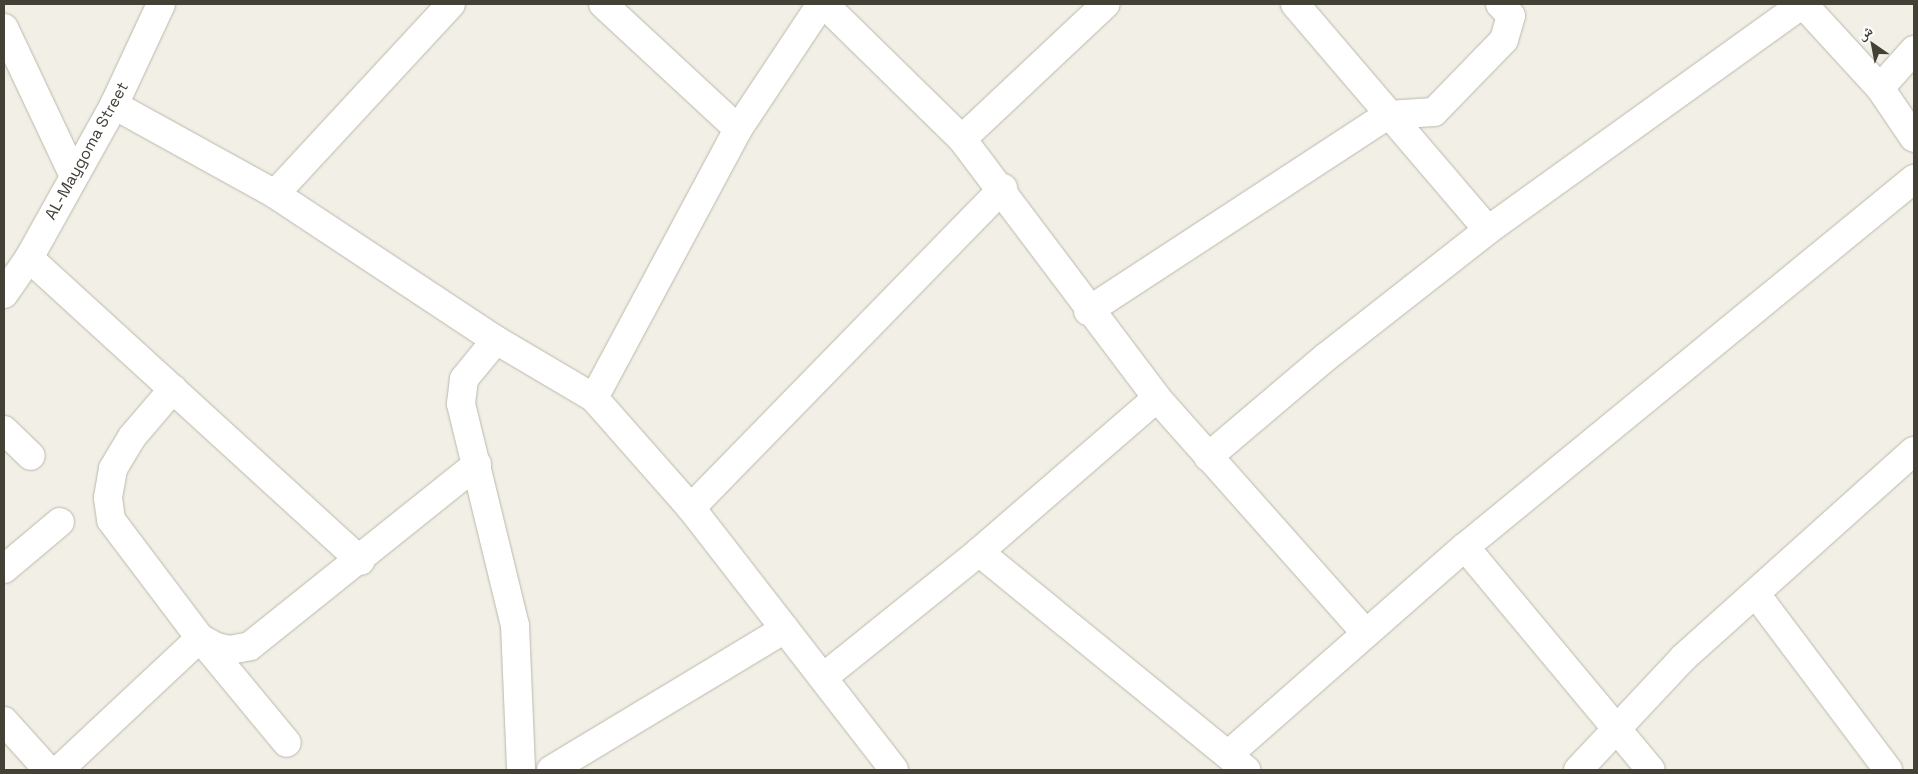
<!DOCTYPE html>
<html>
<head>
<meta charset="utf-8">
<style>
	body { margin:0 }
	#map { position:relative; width:1918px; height:774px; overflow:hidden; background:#f1efe6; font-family:"Space Grotesk","Noto Naskh Arabic",sans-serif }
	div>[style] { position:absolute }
	.roads { filter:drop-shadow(0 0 1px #bbb8aa) drop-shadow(0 0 1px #bbb8aa) }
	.minor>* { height:28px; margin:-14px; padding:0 14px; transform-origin:14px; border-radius:14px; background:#fff }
	.tertiary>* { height:28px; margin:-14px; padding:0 14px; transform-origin:14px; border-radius:14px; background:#fff }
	span { translate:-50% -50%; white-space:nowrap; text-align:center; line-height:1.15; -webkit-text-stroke:4px #fff; paint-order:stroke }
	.street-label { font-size:16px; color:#434036 }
	.frame { position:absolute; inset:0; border:5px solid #434036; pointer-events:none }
	.north { position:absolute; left:1848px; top:20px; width:50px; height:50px; -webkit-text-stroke:4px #fff; paint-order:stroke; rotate:327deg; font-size:14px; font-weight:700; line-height:20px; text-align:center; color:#434036 }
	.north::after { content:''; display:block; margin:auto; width:18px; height:22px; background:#434036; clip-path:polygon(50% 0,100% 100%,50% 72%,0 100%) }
</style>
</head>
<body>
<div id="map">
	<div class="roads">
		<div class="minor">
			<i style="left:603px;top:4px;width:184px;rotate:42.8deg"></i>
			<i style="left:824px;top:4px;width:193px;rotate:44.4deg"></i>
			<i style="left:962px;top:139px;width:324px;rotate:53deg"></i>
			<i style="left:1157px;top:398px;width:314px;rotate:48.4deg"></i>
			<i style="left:1295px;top:4px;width:297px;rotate:49.5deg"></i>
			<i style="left:1803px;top:4px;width:114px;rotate:47.5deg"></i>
			<i style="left:1880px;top:88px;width:60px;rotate:55.8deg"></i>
			<i style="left:4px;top:28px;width:161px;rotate:64.7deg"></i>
			<i style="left:1880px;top:88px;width:51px;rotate:-48.2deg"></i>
			<i style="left:114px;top:105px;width:184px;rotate:28.9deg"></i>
			<i style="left:275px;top:194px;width:265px;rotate:33.5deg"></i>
			<i style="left:496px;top:340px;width:114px;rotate:30.6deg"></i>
			<i style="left:594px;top:398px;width:147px;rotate:48.6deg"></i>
			<i style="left:691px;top:508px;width:331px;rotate:52.2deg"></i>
			<i style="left:962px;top:139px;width:197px;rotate:-43.2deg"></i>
			<i style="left:275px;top:194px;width:259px;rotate:-47.2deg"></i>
			<i style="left:29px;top:258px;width:449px;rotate:42.4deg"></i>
			<i style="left:1088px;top:311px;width:358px;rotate:-33.2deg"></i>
			<i style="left:1388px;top:115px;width:46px;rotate:-3.7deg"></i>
			<i style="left:1434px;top:112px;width:100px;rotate:-45.8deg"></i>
			<i style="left:1504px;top:40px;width:25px;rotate:-74deg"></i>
			<i style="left:1511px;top:16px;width:16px;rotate:-133deg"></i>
			<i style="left:496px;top:340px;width:50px;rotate:129.4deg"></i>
			<i style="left:464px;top:379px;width:25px;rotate:97deg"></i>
			<i style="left:461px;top:404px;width:228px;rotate:76.3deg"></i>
			<i style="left:515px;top:625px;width:145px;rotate:87.6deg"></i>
			<i style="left:173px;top:389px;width:63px;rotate:130.5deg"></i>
			<i style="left:132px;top:437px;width:37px;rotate:121deg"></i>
			<i style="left:113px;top:469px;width:29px;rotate:100deg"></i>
			<i style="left:108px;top:498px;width:22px;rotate:82deg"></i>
			<i style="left:111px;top:520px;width:148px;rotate:53deg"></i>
			<i style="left:200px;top:638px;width:18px;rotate:29deg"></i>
			<i style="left:216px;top:647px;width:14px;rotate:12deg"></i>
			<i style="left:230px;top:650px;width:20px;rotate:-11deg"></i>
			<i style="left:250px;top:646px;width:291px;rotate:-38.7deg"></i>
			<i style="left:594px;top:398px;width:305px;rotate:-61.8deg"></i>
			<i style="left:738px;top:129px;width:150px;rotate:-56.4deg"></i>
			<i style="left:4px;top:430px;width:37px;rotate:44deg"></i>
			<i style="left:1208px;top:457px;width:155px;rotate:-40.3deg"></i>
			<i style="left:1326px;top:357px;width:206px;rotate:-38.1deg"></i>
			<i style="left:1488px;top:230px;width:387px;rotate:-35.7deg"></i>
			<i style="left:691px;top:508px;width:447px;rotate:-45.7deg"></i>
			<i style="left:1465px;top:547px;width:290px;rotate:50.2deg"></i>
			<i style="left:979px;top:552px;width:345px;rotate:39.2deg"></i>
			<i style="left:4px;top:569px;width:73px;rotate:-40deg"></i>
			<i style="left:1756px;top:594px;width:220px;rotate:53.1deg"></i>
			<i style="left:825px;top:676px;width:198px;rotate:-38.8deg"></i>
			<i style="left:979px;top:552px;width:235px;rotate:-40.9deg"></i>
			<i style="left:4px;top:721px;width:66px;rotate:48.1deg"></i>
			<i style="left:1229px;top:754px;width:314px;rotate:-41.3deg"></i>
			<i style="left:1465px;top:547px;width:581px;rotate:-39.34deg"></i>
			<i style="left:59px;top:770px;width:193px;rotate:-43.1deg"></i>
			<i style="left:200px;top:638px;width:136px;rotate:50.4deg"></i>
			<i style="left:551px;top:770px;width:273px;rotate:-31.1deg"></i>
			<i style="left:1578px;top:770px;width:154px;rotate:-46.8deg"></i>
			<i style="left:1683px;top:658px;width:310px;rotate:-41.9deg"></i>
		</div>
		<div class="tertiary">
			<i style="left:4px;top:294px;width:44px;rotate:-55.2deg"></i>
			<i style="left:29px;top:258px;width:175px;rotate:-60.9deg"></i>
			<i style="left:114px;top:105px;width:111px;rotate:-65deg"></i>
		</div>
	</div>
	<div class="street-label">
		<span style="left:87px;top:151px;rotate:-61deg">AL-Maygoma Street</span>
	</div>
	<div class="frame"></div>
	<div class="north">ش</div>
</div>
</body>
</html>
